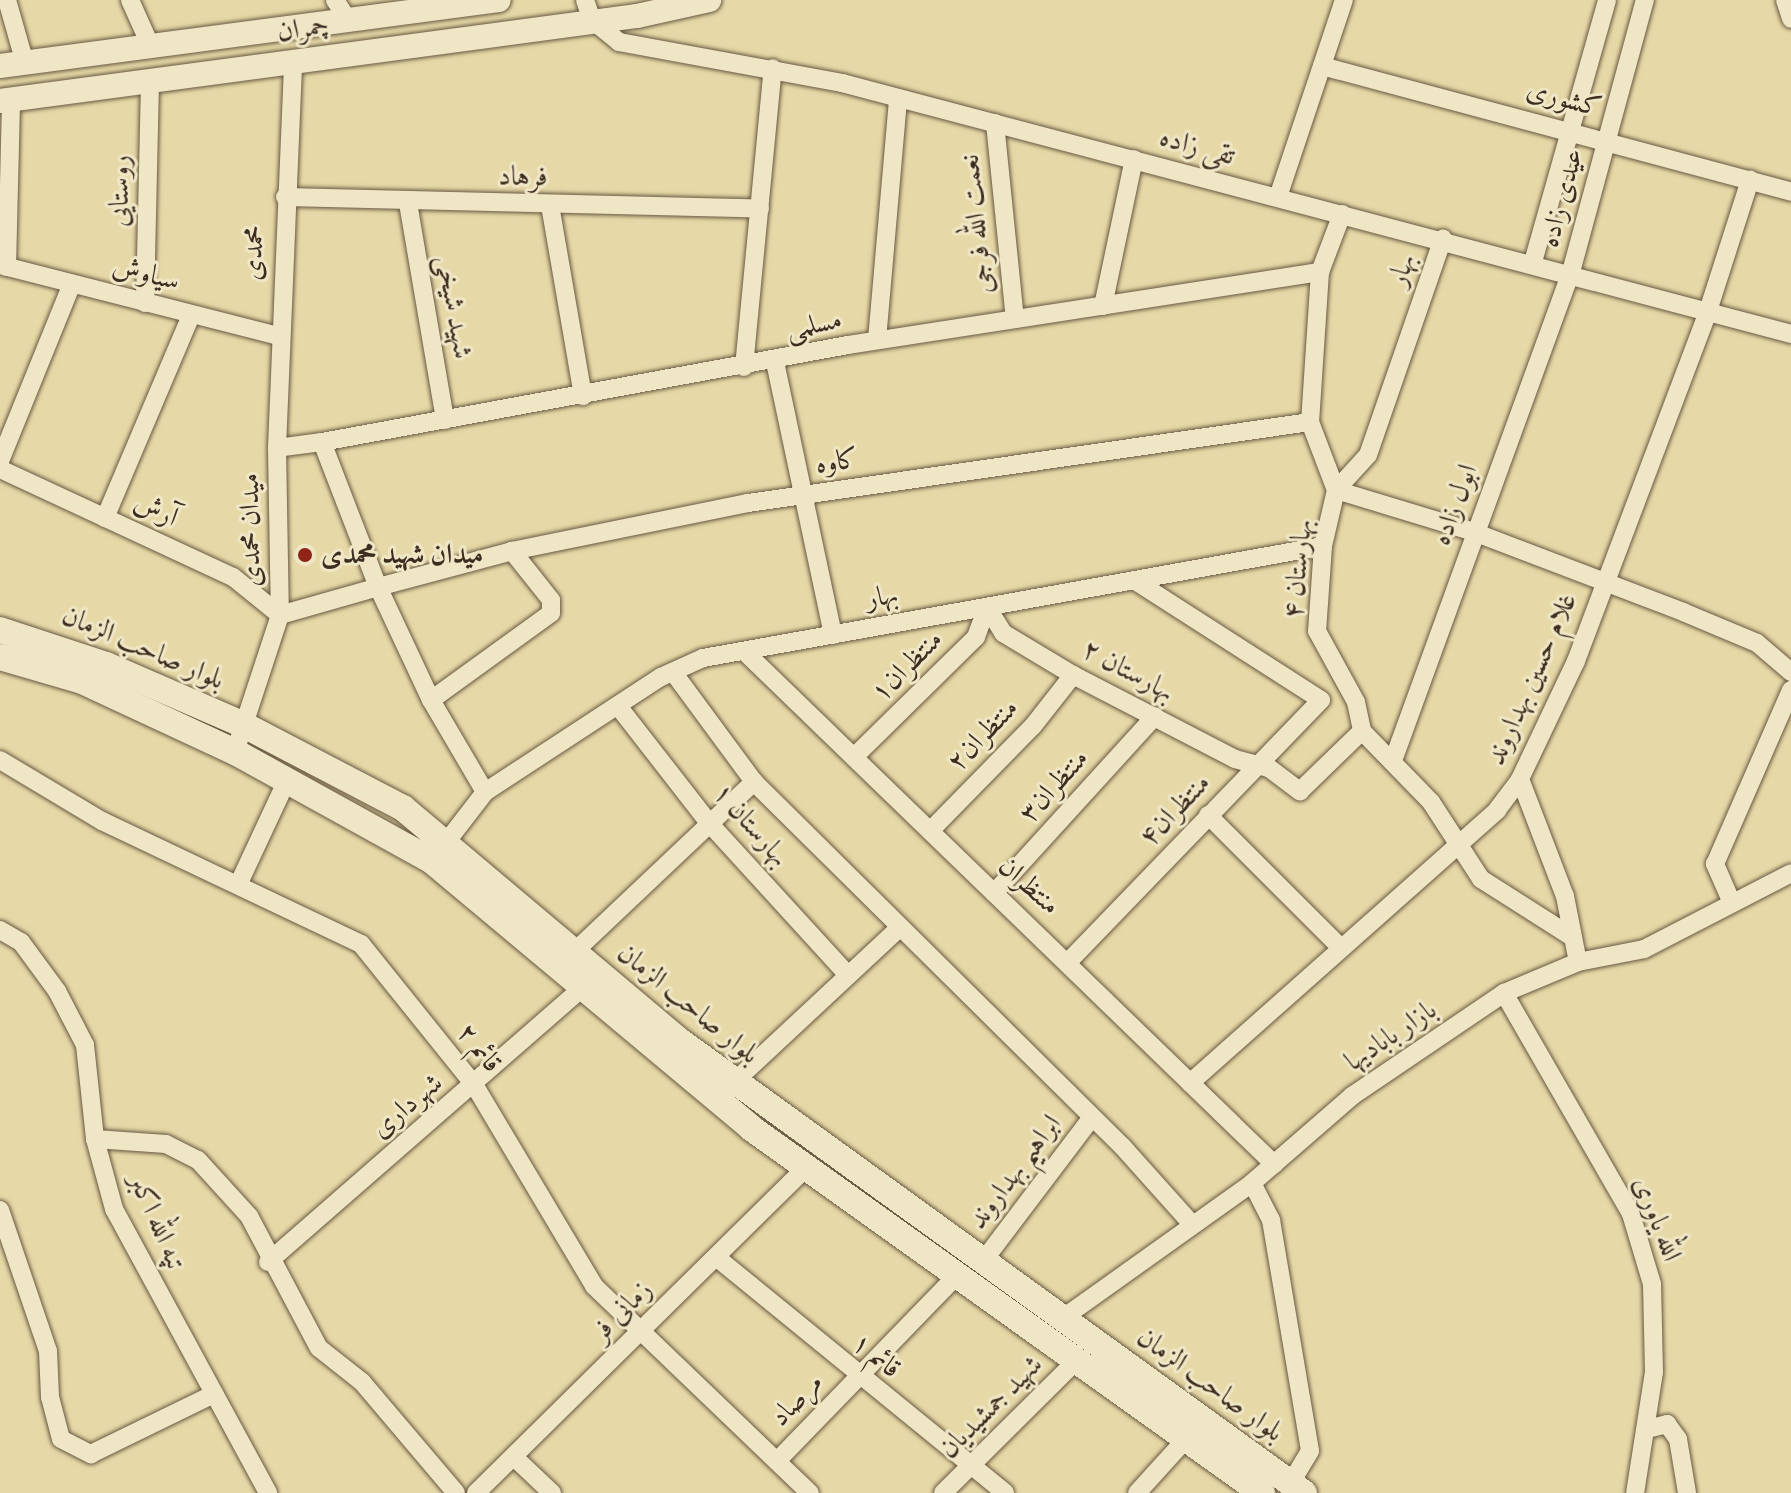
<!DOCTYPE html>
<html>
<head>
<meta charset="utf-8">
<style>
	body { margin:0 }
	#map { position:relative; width:1791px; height:1493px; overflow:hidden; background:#e7d9a7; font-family:"IM FELL Double Pica",Amiri,serif }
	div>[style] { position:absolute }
	.roads { filter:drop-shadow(0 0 2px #685842) drop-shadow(0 0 2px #685842) }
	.minor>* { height:18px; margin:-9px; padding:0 9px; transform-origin:9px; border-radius:9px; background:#efe6c6 }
	.tertiary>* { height:24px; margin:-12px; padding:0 12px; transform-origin:12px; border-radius:12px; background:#efe6c6 }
	.secondary>* { height:26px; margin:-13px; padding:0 13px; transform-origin:13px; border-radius:13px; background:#efe6c6 }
	.dots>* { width:22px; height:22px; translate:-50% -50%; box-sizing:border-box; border:4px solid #efe6c6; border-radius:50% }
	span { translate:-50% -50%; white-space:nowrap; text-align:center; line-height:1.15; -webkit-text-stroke:6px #efe6c6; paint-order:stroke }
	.street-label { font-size:28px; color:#3d2d20 }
	.poi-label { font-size:28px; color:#3d2d20; font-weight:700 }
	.left { translate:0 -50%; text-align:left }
</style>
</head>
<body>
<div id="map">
	<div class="roads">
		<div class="minor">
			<i style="left:7px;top:0;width:66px;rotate:74.1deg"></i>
			<i style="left:130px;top:0;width:51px;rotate:65.9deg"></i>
			<i style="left:335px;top:0;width:24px;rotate:57deg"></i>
			<i style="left:585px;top:0;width:21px;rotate:71deg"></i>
			<i style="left:592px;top:20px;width:35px;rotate:39deg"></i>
			<i style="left:619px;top:42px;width:227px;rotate:10.4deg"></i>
			<i style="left:842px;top:83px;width:982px;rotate:14.81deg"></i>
			<i style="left:1785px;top:0;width:20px;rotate:72deg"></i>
			<i style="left:1322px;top:66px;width:486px;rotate:15deg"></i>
			<i style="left:995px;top:123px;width:197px;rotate:84.2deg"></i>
			<i style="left:285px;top:197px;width:475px;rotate:1.4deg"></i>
			<i style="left:1278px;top:197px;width:208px;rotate:-71.5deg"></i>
			<i style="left:408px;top:203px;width:220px;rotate:80.3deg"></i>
			<i style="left:550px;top:205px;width:194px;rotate:80.2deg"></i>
			<i style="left:1342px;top:214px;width:62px;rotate:110.8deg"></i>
			<i style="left:1320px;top:272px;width:150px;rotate:93.8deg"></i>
			<i style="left:1310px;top:422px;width:73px;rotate:69.1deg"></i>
			<i style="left:1336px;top:490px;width:57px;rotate:103.1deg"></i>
			<i style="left:1323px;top:546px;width:85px;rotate:94deg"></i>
			<i style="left:1317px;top:631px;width:81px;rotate:61.2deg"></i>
			<i style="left:1356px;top:702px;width:30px;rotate:78deg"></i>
			<i style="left:1362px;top:731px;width:99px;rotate:45.8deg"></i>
			<i style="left:1431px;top:802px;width:92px;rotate:57deg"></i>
			<i style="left:1481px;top:879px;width:104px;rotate:32.5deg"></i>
			<i style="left:1533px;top:262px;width:272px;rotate:-74.2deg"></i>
			<i style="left:0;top:265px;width:287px;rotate:14.3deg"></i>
			<i style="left:7px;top:267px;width:168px;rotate:-88.6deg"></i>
			<i style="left:145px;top:303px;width:223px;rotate:-88.7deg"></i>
			<i style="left:1103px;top:306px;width:150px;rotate:-78.1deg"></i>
			<i style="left:877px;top:340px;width:243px;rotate:-85deg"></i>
			<i style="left:775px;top:362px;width:279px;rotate:78deg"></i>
			<i style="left:744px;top:367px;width:300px;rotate:-84.5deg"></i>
			<i style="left:322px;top:442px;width:535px;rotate:-10.45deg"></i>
			<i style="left:848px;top:345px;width:478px;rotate:-8.8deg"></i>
			<i style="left:277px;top:448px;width:387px;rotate:-87.6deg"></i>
			<i style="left:0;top:461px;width:191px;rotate:-67.9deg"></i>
			<i style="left:0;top:469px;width:257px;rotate:24.9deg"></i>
			<i style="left:233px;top:577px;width:60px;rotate:39deg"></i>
			<i style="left:280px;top:615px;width:144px;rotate:108.2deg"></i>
			<i style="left:1336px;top:490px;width:144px;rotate:16.9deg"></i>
			<i style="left:1474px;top:532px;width:224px;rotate:20.9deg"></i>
			<i style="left:1683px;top:612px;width:80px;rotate:22.7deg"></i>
			<i style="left:1757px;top:643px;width:45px;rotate:40.5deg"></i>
			<i style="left:1336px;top:490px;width:47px;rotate:-47.6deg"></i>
			<i style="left:1368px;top:455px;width:229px;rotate:-70.9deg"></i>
			<i style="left:105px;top:518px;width:220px;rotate:-67deg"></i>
			<i style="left:987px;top:607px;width:31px;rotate:58deg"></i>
			<i style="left:1003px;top:633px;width:82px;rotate:31deg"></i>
			<i style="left:1073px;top:675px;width:182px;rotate:27.4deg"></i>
			<i style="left:1235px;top:759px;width:35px;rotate:15deg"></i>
			<i style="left:1269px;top:768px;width:39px;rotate:37deg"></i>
			<i style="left:1300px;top:791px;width:86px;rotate:-44.1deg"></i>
			<i style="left:744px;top:651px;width:738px;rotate:44.07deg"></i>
			<i style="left:673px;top:672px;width:137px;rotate:53.6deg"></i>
			<i style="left:754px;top:782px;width:518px;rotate:44.69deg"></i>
			<i style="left:1122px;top:1146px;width:102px;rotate:48.2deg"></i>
			<i style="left:431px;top:700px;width:148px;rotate:-35.9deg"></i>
			<i style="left:551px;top:613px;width:13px;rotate:-90deg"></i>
			<i style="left:551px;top:600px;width:63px;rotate:-128.5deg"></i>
			<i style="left:618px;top:706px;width:150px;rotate:52.1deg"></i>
			<i style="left:710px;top:824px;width:205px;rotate:47.6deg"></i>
			<i style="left:854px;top:757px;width:171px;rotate:-44.5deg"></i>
			<i style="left:976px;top:637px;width:32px;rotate:-70deg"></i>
			<i style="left:1394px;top:758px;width:517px;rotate:-69.99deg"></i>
			<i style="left:1571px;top:272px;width:282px;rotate:-74.8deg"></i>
			<i style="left:0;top:760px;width:119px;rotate:30.9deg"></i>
			<i style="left:102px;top:821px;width:287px;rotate:25.4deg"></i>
			<i style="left:361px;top:944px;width:182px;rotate:51.2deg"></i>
			<i style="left:475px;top:1086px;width:233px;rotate:59.2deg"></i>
			<i style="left:594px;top:1286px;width:299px;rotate:43.8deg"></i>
			<i style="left:1520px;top:779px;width:125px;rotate:69deg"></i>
			<i style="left:1565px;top:896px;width:67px;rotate:78.9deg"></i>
			<i style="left:485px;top:792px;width:210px;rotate:-33.2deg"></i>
			<i style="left:661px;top:677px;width:46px;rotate:-24.3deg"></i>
			<i style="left:703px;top:658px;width:630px;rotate:-10.24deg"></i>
			<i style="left:1208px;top:815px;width:187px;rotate:45deg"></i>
			<i style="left:930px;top:831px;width:147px;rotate:-45.6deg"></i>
			<i style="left:1033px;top:726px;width:65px;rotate:-51.9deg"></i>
			<i style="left:448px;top:840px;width:61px;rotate:-52.4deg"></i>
			<i style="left:485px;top:792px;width:107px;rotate:-120.4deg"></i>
			<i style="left:431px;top:700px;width:125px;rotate:-115.1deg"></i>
			<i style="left:378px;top:587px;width:155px;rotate:-111.1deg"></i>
			<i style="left:322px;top:442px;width:45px;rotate:172.4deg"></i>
			<i style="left:277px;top:448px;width:167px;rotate:89deg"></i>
			<i style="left:280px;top:615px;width:102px;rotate:-15.9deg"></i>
			<i style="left:378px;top:587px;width:139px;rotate:-15deg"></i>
			<i style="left:512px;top:551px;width:241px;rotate:-11.5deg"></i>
			<i style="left:748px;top:503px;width:568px;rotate:-8.2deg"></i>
			<i style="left:239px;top:883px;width:116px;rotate:-65deg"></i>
			<i style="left:994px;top:893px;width:239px;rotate:-47.7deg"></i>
			<i style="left:1732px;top:903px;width:43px;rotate:-113.6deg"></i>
			<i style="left:1715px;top:864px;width:190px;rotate:-66.4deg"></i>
			<i style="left:0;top:930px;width:24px;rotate:30deg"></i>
			<i style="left:21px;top:942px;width:61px;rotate:53.7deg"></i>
			<i style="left:57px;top:991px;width:61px;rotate:62.6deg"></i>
			<i style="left:85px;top:1045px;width:95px;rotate:83.9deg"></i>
			<i style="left:95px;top:1139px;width:73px;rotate:74.8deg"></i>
			<i style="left:114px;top:1209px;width:323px;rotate:61.5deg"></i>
			<i style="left:574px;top:952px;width:248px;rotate:-43.4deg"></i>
			<i style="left:1070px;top:960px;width:361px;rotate:-46deg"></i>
			<i style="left:1321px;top:700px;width:222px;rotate:-147.3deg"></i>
			<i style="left:1504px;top:993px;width:255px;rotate:60.1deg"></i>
			<i style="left:1631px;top:1214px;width:73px;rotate:73.3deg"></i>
			<i style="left:1652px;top:1284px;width:88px;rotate:88.7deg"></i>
			<i style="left:1654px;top:1372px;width:122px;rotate:98.9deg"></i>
			<i style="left:734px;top:1082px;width:227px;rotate:-43deg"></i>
			<i style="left:1190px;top:1083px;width:411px;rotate:-41.6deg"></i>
			<i style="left:1497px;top:810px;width:39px;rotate:-53deg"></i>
			<i style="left:1520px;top:779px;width:131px;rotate:-64.6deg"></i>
			<i style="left:1576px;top:661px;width:374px;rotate:-69.3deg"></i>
			<i style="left:1708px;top:311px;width:138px;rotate:-72.2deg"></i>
			<i style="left:95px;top:1139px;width:71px;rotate:4deg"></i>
			<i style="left:166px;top:1144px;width:36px;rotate:27deg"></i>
			<i style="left:198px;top:1160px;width:76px;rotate:47.7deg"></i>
			<i style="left:249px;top:1216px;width:149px;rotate:62.1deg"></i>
			<i style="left:319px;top:1348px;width:55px;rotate:38.3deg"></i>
			<i style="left:362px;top:1382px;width:145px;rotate:49.7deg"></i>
			<i style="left:1252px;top:1183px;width:42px;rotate:62.8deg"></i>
			<i style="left:1271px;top:1220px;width:234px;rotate:80.4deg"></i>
			<i style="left:1310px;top:1451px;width:37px;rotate:121deg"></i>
			<i style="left:0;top:1210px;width:149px;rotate:71.2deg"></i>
			<i style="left:48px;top:1351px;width:46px;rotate:87.5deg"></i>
			<i style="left:50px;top:1397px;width:43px;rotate:75.3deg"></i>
			<i style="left:61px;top:1439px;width:34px;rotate:27deg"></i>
			<i style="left:91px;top:1454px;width:137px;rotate:-26deg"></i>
			<i style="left:716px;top:1257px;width:373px;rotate:39.2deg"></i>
			<i style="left:984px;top:1260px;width:179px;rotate:-52.9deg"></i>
			<i style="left:268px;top:1262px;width:414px;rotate:-41.1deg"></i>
			<i style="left:1063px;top:1318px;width:232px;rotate:-35.5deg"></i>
			<i style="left:1252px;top:1183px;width:133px;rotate:-41deg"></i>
			<i style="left:1352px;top:1096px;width:184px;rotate:-34.1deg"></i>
			<i style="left:1504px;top:993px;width:80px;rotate:-22.7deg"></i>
			<i style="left:1578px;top:962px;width:67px;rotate:-11.1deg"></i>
			<i style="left:1644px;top:949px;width:165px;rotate:-27.3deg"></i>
			<i style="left:1647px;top:1429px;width:21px;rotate:-14deg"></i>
			<i style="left:1667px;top:1424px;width:19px;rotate:54deg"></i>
			<i style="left:1678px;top:1439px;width:55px;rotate:80.5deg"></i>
			<i style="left:515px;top:1458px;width:51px;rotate:43.4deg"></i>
			<i style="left:777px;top:1461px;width:260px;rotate:-45.9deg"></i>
			<i style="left:476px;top:1493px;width:465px;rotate:-44.6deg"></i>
			<i style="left:943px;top:1493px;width:189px;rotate:-44.8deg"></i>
			<i style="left:1137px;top:1493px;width:73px;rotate:-47.8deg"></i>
		</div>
		<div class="tertiary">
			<i style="left:0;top:66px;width:503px;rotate:-7.53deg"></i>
			<i style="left:0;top:101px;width:643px;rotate:-7.6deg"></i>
			<i style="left:637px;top:16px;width:74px;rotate:-12.5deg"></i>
		</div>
		<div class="secondary">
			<i style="left:0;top:630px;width:112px;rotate:18.3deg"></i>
			<i style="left:106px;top:665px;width:148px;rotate:23.5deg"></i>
			<i style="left:242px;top:724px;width:182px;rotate:27.6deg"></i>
			<i style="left:403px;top:808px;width:358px;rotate:40.1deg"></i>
			<i style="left:677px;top:1039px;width:774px;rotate:35.91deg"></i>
			<i style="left:0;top:657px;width:85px;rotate:16.3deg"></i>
			<i style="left:82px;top:681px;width:169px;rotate:24.9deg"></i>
			<i style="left:235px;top:752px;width:224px;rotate:28.9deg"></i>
			<i style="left:431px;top:860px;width:417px;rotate:39.9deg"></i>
			<i style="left:751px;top:1128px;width:628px;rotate:35.54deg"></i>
		</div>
	</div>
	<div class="dots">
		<i style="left:305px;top:555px;background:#8f2418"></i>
	</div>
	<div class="street-label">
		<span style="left:303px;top:29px;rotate:-8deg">چمران</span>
		<span style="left:1564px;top:99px;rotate:15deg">کشوری</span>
		<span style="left:1197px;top:147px;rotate:15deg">تقی زاده</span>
		<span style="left:523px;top:177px;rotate:1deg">فرهاد</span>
		<span style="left:120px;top:191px;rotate:-89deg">روستایی</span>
		<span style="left:1562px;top:198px;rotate:-75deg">عیدی زاده</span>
		<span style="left:977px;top:224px;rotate:-96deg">نعمت الله فرجی</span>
		<span style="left:254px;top:253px;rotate:-87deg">محمدی</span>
		<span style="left:1402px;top:270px;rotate:-71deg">بهار</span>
		<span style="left:146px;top:274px;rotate:14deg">سیاوش</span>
		<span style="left:454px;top:307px;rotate:80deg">شهید شیخی</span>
		<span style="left:814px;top:325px;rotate:-12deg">مسلمی</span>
		<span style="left:837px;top:462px;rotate:-8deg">کاوه</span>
		<span style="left:1455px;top:505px;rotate:-70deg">ابول زاده</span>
		<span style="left:156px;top:510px;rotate:25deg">آرش</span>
		<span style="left:251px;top:530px;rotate:-91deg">میدان محمدی</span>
		<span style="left:1298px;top:569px;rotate:-84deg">بهارستان ۴</span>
		<span style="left:882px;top:597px;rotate:-10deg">بهار</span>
		<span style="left:143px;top:648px;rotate:23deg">بلوار صاحب الزمان</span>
		<span style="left:907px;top:666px;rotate:-45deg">منتظران۱</span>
		<span style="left:1128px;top:671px;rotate:28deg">بهارستان ۲</span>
		<span style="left:1532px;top:679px;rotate:-66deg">غلام حسین بهداروند</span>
		<span style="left:983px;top:735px;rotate:-46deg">منتظران۲</span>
		<span style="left:1054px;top:786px;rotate:-48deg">منتظران۳</span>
		<span style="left:1175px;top:810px;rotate:-46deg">منتظران۴</span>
		<span style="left:751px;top:825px;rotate:49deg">بهارستان ۱</span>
		<span style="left:1029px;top:886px;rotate:42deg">منتظران</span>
		<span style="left:688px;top:1004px;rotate:39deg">بلوار صاحب الزمان</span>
		<span style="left:1391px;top:1036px;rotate:-34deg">بازار بابادیها</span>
		<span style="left:479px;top:1048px;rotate:52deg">قائم ۲</span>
		<span style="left:407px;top:1106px;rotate:-40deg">شهرداری</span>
		<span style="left:1015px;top:1172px;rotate:-53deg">ابراهیم بهداروند</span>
		<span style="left:1657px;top:1219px;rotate:69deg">الله یاوری</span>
		<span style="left:157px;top:1222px;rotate:66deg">تپه الله اکبر</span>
		<span style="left:622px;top:1311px;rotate:-45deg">زمانی فر</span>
		<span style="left:876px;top:1356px;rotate:39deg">قائم ۱</span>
		<span style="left:1210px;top:1385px;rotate:36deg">بلوار صاحب الزمان</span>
		<span style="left:797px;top:1400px;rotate:-46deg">مرصاد</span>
		<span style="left:991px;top:1407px;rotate:-45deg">شهید جمشیدیان</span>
	</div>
	<div class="poi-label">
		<span class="left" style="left:321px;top:555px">میدان شهید محمدی</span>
	</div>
</div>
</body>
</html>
